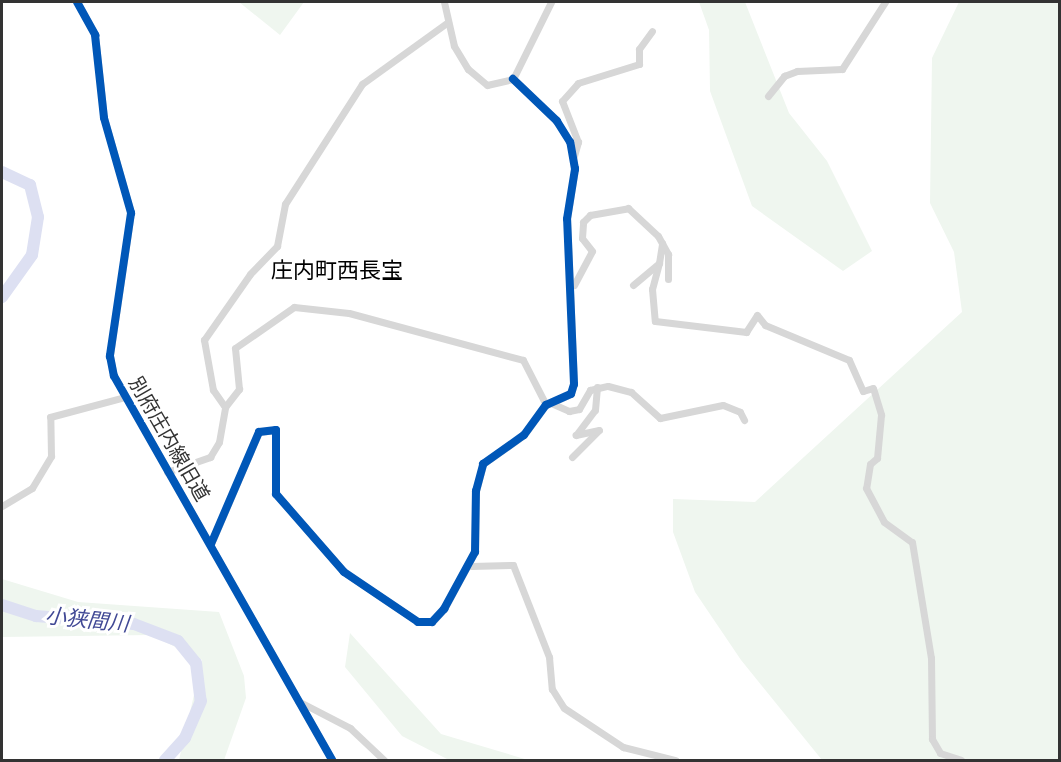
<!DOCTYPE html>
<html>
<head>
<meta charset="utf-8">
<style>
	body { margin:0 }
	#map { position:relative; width:1061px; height:762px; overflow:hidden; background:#fff; font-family:"Roboto Condensed","Noto Sans JP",sans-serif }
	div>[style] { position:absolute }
	.green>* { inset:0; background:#eff6ef }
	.river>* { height:12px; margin:-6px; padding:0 6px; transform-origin:6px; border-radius:6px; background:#dde0f2 }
	.minor>* { height:7px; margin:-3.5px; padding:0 3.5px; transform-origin:3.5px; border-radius:3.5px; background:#d7d7d7 }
	.cycleway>* { height:8px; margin:-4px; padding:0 4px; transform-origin:4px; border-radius:4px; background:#0057b8 }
	span { translate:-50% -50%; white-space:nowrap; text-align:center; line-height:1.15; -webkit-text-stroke:6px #fff; paint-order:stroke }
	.street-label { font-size:20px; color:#333 }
	.water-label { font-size:21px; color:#414995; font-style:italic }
	.quarter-label { font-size:22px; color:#000 }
	.frame { position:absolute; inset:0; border:3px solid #333; pointer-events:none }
</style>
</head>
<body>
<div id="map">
	<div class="green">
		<i style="clip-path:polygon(239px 2px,304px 2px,280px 35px)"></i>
		<i style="clip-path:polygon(699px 2px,745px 2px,789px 113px,827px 161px,872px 251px,843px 271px,752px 206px,710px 91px,709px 30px)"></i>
		<i style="clip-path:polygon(959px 2px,1059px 2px,1059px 760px,822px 760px,741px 660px,695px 592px,673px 532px,673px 499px,755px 502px,962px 312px,954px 252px,930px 203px,932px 58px)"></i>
		<i style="clip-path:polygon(2px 579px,78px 602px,219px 612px,244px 676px,246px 698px,224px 760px,179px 760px,202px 660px,151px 635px,2px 637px)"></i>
		<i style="clip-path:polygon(350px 633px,441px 734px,528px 760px,449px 760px,402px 736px,345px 667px)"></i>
	</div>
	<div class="river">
		<i style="left:2px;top:172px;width:31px;rotate:25deg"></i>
		<i style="left:30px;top:185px;width:33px;rotate:76deg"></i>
		<i style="left:38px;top:217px;width:38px;rotate:99deg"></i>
		<i style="left:32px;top:255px;width:52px;rotate:125.5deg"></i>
		<i style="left:2px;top:605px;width:36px;rotate:18deg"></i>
		<i style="left:36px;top:616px;width:98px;rotate:4.7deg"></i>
		<i style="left:134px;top:624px;width:47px;rotate:21.1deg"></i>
		<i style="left:178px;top:641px;width:28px;rotate:51deg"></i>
		<i style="left:196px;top:663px;width:38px;rotate:83deg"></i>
		<i style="left:201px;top:701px;width:40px;rotate:113.4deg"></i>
		<i style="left:185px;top:738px;width:30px;rotate:132deg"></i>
	</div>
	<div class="minor">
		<i style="left:77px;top:2px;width:38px;rotate:61deg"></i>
		<i style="left:95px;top:35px;width:83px;rotate:83.8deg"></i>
		<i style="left:104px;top:118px;width:99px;rotate:74.1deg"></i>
		<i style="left:131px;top:213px;width:145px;rotate:98.4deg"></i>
		<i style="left:110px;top:356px;width:20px;rotate:79deg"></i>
		<i style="left:114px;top:376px;width:442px;rotate:60.4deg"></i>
		<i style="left:444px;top:2px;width:45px;rotate:77.2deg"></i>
		<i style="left:454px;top:46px;width:27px;rotate:59deg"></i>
		<i style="left:468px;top:69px;width:25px;rotate:40deg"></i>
		<i style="left:487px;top:85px;width:27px;rotate:-13deg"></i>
		<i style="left:513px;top:79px;width:86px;rotate:-63.7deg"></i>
		<i style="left:768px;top:96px;width:26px;rotate:-51deg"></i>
		<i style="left:784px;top:76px;width:14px;rotate:-21deg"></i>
		<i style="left:797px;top:71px;width:45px;rotate:-2.5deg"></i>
		<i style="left:842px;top:69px;width:80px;rotate:-57.3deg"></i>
		<i style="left:574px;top:156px;width:15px;rotate:-74deg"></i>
		<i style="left:578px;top:142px;width:44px;rotate:-111.3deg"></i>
		<i style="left:562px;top:101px;width:24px;rotate:-48deg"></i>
		<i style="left:578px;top:83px;width:64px;rotate:-17.3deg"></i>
		<i style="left:639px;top:64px;width:15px;rotate:-90deg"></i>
		<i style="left:639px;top:49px;width:22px;rotate:-54deg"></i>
		<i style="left:659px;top:263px;width:27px;rotate:105deg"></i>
		<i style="left:652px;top:289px;width:32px;rotate:85deg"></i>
		<i style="left:655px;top:321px;width:92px;rotate:6.9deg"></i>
		<i style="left:746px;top:332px;width:20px;rotate:-57deg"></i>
		<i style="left:757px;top:315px;width:13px;rotate:51deg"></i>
		<i style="left:765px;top:325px;width:91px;rotate:22.6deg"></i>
		<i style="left:849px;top:360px;width:34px;rotate:66deg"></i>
		<i style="left:863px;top:391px;width:10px;rotate:-17deg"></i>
		<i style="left:873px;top:388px;width:28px;rotate:73deg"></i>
		<i style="left:881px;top:415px;width:43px;rotate:95.3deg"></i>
		<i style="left:877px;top:458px;width:9px;rotate:139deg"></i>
		<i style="left:870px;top:464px;width:24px;rotate:99deg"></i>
		<i style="left:866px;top:488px;width:38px;rotate:62deg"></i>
		<i style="left:884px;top:522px;width:34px;rotate:36deg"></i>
		<i style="left:912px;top:542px;width:118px;rotate:80.7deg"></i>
		<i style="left:931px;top:658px;width:81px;rotate:89.3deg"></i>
		<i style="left:932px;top:739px;width:16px;rotate:60deg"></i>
		<i style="left:940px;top:753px;width:22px;rotate:18deg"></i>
		<i style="left:574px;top:285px;width:38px;rotate:-62deg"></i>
		<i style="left:592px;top:251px;width:16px;rotate:-128deg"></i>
		<i style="left:582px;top:238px;width:16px;rotate:-86deg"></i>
		<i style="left:583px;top:222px;width:10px;rotate:-45deg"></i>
		<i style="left:590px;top:215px;width:39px;rotate:-10deg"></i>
		<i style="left:628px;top:208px;width:41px;rotate:43deg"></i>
		<i style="left:658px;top:236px;width:21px;rotate:61deg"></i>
		<i style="left:668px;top:254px;width:25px;rotate:90deg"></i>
		<i style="left:633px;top:285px;width:34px;rotate:-40deg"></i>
		<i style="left:659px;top:263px;width:20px;rotate:-81deg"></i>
		<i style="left:551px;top:403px;width:20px;rotate:24deg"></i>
		<i style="left:569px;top:411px;width:10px;rotate:-11deg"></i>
		<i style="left:579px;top:409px;width:22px;rotate:-60deg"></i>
		<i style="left:590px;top:390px;width:18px;rotate:-13deg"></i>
		<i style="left:608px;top:386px;width:24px;rotate:15deg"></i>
		<i style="left:631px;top:392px;width:39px;rotate:42deg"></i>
		<i style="left:660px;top:418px;width:64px;rotate:-11.7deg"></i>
		<i style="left:723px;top:405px;width:18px;rotate:22deg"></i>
		<i style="left:740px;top:412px;width:9px;rotate:63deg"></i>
		<i style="left:225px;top:407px;width:21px;rotate:-125deg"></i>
		<i style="left:213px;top:390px;width:51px;rotate:-100.2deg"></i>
		<i style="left:204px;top:340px;width:80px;rotate:-55.1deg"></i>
		<i style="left:250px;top:274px;width:39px;rotate:-46deg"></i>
		<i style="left:277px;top:246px;width:43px;rotate:-79.2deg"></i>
		<i style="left:285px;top:204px;width:143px;rotate:-57.3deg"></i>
		<i style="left:362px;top:84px;width:106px;rotate:-35.8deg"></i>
		<i style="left:572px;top:457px;width:38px;rotate:-45deg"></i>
		<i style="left:599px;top:430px;width:24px;rotate:168deg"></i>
		<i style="left:576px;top:435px;width:31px;rotate:-53deg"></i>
		<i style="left:595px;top:410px;width:23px;rotate:-85deg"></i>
		<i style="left:167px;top:472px;width:46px;rotate:-19.2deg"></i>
		<i style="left:210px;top:457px;width:17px;rotate:-59deg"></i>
		<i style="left:219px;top:442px;width:36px;rotate:-80deg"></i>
		<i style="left:225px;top:407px;width:23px;rotate:-52deg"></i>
		<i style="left:239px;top:389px;width:41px;rotate:-95.6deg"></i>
		<i style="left:235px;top:348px;width:72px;rotate:-34.8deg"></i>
		<i style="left:294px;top:307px;width:55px;rotate:6.2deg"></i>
		<i style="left:349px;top:313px;width:180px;rotate:15.1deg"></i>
		<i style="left:523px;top:360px;width:51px;rotate:62.9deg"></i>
		<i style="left:2px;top:506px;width:35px;rotate:-31deg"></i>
		<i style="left:32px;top:488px;width:37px;rotate:-59deg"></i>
		<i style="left:51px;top:456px;width:39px;rotate:-91deg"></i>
		<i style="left:50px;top:417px;width:78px;rotate:-14.9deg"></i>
		<i style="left:211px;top:544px;width:122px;rotate:-66.8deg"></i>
		<i style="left:259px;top:432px;width:17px;rotate:-7deg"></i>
		<i style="left:276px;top:430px;width:64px;rotate:90deg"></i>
		<i style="left:276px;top:494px;width:103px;rotate:48.9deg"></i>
		<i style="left:344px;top:572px;width:89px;rotate:34deg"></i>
		<i style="left:418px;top:622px;width:14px"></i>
		<i style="left:432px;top:622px;width:18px;rotate:-47deg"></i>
		<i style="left:444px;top:609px;width:65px;rotate:-61.5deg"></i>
		<i style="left:475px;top:552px;width:61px;rotate:-89.1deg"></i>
		<i style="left:476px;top:491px;width:28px;rotate:-75deg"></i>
		<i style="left:483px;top:464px;width:50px;rotate:-35.3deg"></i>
		<i style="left:524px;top:435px;width:37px;rotate:-54deg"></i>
		<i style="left:546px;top:405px;width:27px;rotate:-24deg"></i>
		<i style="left:571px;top:394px;width:10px;rotate:-73deg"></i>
		<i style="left:574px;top:384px;width:165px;rotate:-92.4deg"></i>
		<i style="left:567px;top:219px;width:51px;rotate:-80.9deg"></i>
		<i style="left:575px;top:169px;width:27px;rotate:-100deg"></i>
		<i style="left:570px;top:142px;width:25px;rotate:-122deg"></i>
		<i style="left:557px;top:121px;width:61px;rotate:-136.3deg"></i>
		<i style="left:471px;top:566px;width:42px;rotate:-1.4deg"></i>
		<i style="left:513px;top:565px;width:99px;rotate:68.6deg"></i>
		<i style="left:549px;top:657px;width:32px;rotate:85deg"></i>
		<i style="left:552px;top:689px;width:22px;rotate:58deg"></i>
		<i style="left:564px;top:708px;width:71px;rotate:33.5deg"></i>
		<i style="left:623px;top:747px;width:54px;rotate:14deg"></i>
		<i style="left:298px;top:701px;width:59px;rotate:27.4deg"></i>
		<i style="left:350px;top:728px;width:47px;rotate:43.3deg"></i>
	</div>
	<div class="cycleway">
		<i style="left:77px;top:2px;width:38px;rotate:61deg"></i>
		<i style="left:95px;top:35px;width:83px;rotate:83.8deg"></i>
		<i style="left:104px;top:118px;width:99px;rotate:74.1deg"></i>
		<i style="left:131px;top:213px;width:145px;rotate:98.4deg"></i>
		<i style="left:110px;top:356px;width:20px;rotate:79deg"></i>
		<i style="left:114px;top:376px;width:442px;rotate:60.4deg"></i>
		<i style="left:211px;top:544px;width:122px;rotate:-66.8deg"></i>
		<i style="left:259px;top:432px;width:17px;rotate:-7deg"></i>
		<i style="left:276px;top:430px;width:64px;rotate:90deg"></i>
		<i style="left:276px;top:494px;width:103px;rotate:48.9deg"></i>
		<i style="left:344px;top:572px;width:89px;rotate:34deg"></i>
		<i style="left:418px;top:622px;width:14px"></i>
		<i style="left:432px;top:622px;width:18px;rotate:-47deg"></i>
		<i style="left:444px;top:609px;width:65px;rotate:-61.5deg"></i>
		<i style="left:475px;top:552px;width:61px;rotate:-89.1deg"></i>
		<i style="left:476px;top:491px;width:28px;rotate:-75deg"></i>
		<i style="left:483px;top:464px;width:50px;rotate:-35.3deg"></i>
		<i style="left:524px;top:435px;width:37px;rotate:-54deg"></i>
		<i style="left:546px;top:405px;width:27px;rotate:-24deg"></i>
		<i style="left:571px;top:394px;width:10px;rotate:-73deg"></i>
		<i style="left:574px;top:384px;width:165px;rotate:-92.4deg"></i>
		<i style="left:567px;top:219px;width:51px;rotate:-80.9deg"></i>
		<i style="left:575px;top:169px;width:27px;rotate:-100deg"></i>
		<i style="left:570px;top:142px;width:25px;rotate:-122deg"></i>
		<i style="left:557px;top:121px;width:61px;rotate:-136.3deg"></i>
	</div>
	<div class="street-label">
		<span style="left:169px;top:439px;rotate:60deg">別府庄内線旧道</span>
	</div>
	<div class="water-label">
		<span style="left:87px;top:620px;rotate:6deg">小狭間川</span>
	</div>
	<div class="quarter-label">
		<span style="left:337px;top:271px">庄内町西長宝</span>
	</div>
	<div class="frame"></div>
</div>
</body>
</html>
